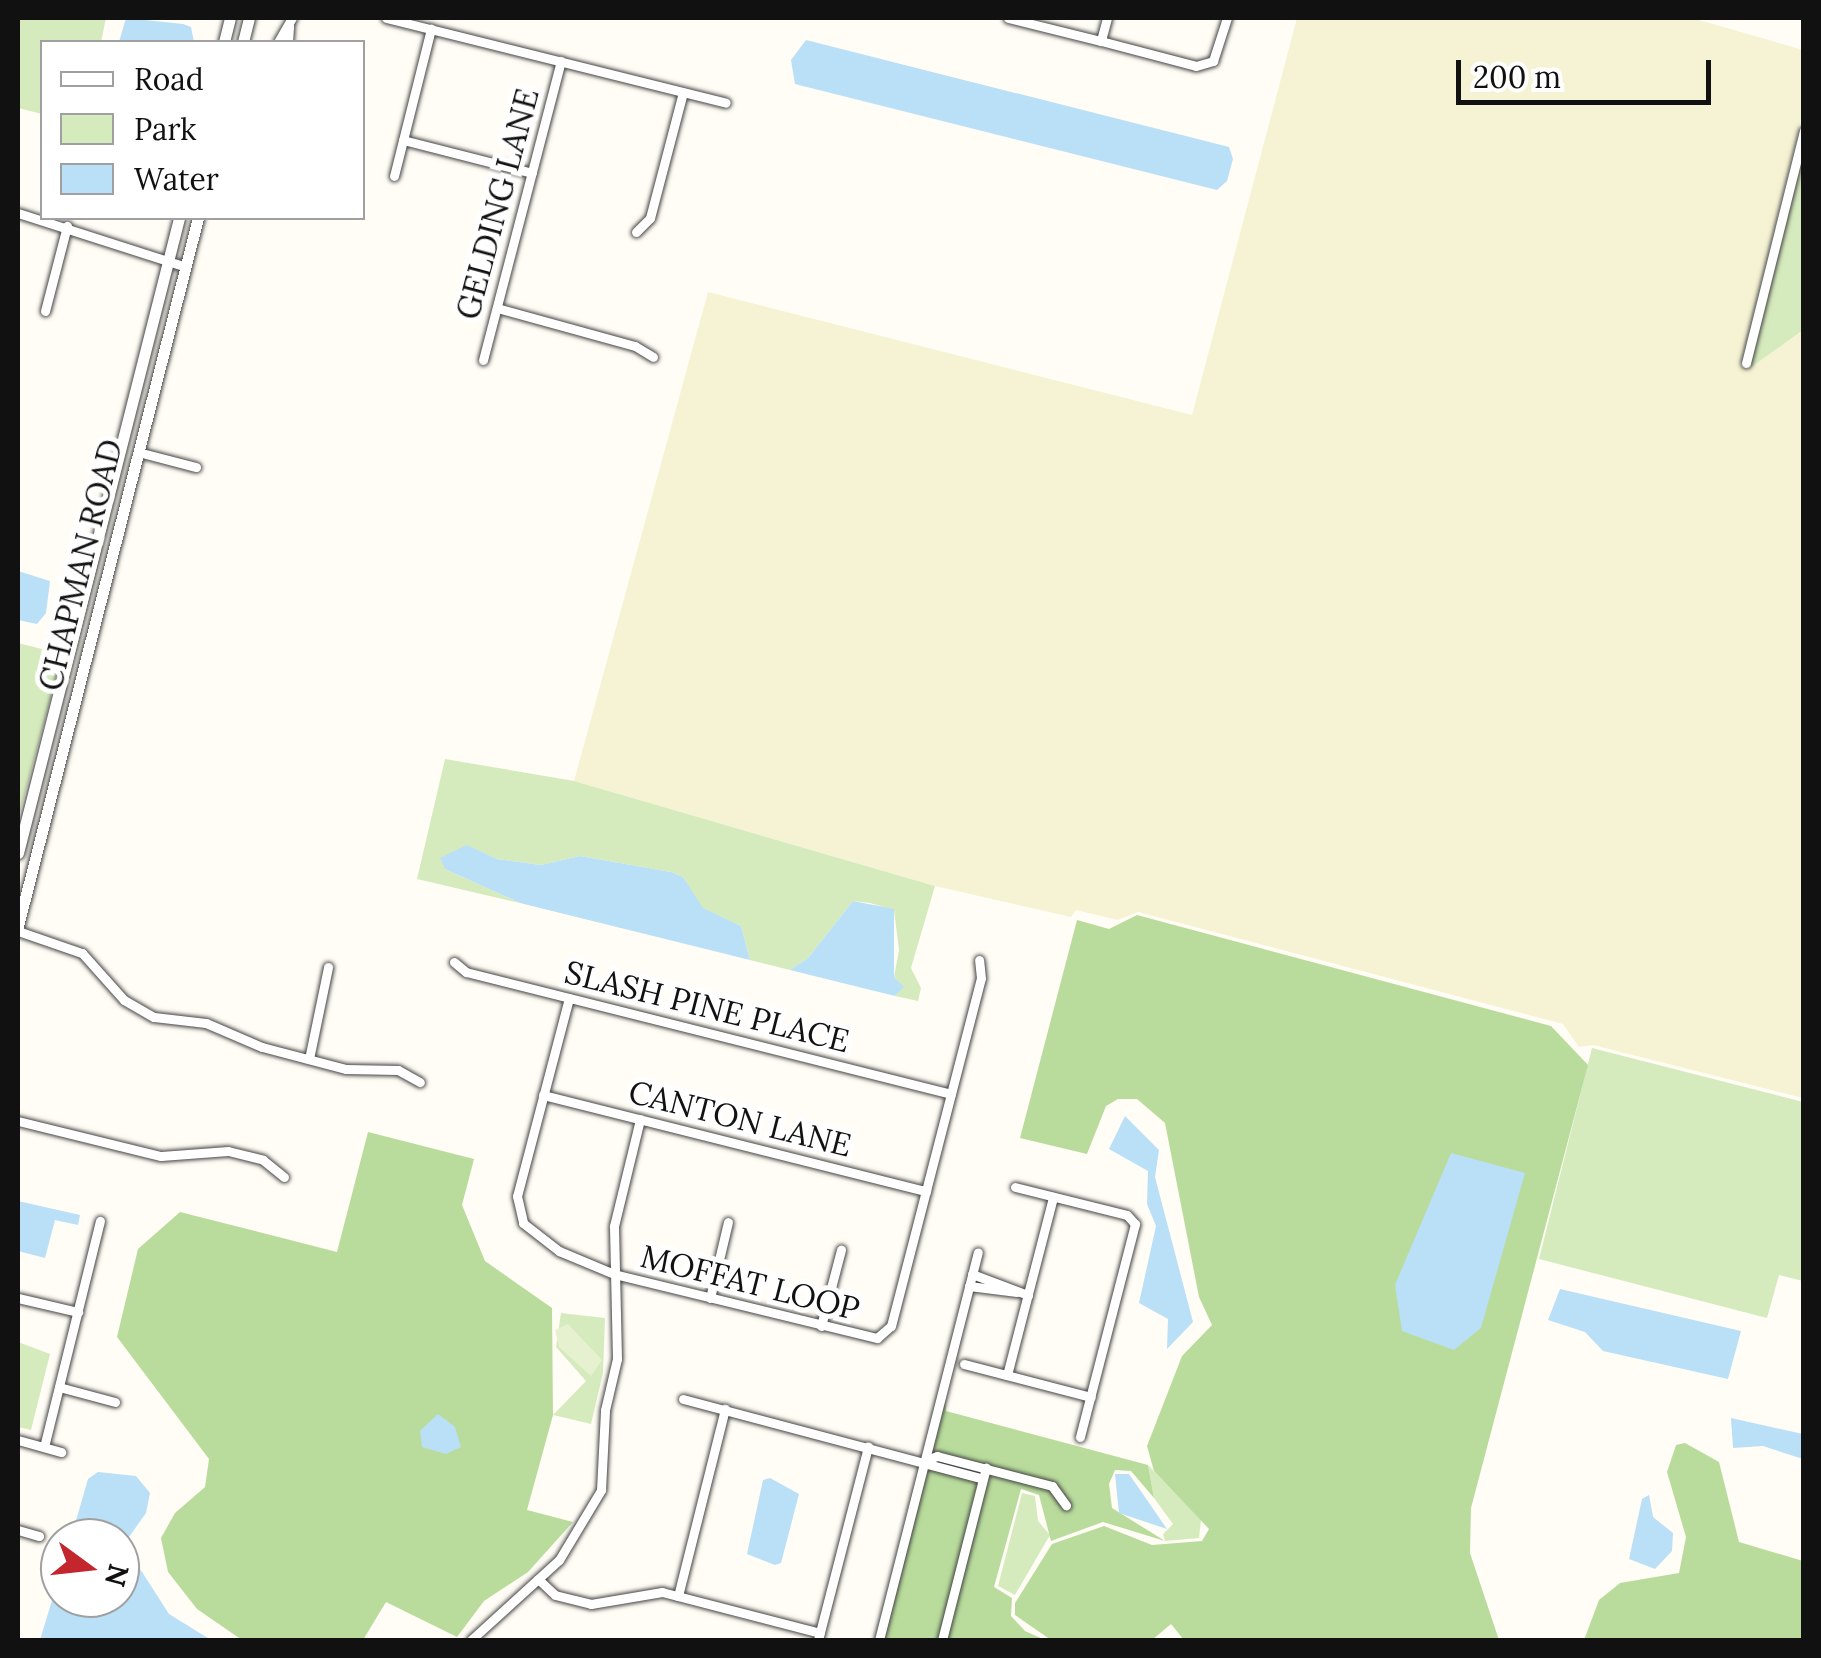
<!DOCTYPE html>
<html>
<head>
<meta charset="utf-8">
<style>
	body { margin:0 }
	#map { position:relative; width:1821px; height:1658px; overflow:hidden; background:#fffdf5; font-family:Lora,serif }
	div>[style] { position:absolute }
	.farmland>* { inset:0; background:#f6f3d4 }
	.green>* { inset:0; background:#d5ebbd }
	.forest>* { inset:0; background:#b9dc9c }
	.pitch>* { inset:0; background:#e6f2cf }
	.water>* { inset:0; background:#b9e0f7 }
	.roads { filter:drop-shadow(0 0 2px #444) drop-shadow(0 0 2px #444) }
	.minor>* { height:9px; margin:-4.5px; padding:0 4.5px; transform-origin:4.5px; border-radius:4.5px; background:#fff }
	.tertiary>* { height:11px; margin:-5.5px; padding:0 5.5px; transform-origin:5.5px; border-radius:5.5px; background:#fff }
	span { translate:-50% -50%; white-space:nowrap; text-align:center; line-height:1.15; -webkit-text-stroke:10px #fff; paint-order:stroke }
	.street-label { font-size:32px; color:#111 }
	.frame { position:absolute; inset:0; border:20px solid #111; pointer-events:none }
	.legend { position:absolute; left:40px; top:40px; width:325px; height:180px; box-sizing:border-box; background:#fff; border:2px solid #a0a0a0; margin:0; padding:12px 18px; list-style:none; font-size:30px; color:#111 }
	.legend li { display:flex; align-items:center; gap:20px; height:50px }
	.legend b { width:50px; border:2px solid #a0a0a0 }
	.north { position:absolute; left:40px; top:1518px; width:100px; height:100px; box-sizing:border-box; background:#fff; border:2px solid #a0a0a0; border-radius:50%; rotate:105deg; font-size:28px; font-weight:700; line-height:40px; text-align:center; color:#111 }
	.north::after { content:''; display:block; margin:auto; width:35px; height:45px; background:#c4262e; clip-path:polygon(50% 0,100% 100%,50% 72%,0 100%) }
	.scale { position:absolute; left:1456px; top:60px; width:255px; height:45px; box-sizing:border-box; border:5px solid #111; border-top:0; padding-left:12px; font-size:30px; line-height:35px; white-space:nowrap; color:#111; -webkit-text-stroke:8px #fff; paint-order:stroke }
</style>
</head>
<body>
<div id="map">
	<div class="farmland">
		<i style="clip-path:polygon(1297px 18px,1692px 18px,1803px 50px,1803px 111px,1740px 366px,1749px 368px,1803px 330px,1803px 1098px,1593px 1045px,1579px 1047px,1563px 1024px,1138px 912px,1118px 920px,1076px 910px,1071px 917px,935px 886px,574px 781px,708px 292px,1192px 415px)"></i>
	</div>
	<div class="green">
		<i style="clip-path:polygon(18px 18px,106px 18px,101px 42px,42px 42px,42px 114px,18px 108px)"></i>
		<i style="clip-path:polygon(1803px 152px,1803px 330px,1750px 368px)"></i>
		<i style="clip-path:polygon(18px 643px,62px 654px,18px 820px)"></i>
		<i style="clip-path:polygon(445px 759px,574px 781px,935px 886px,911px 968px,921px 988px,918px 1001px,895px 996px,903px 987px,894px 977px,899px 950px,894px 910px,870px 903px,853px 901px,808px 958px,790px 970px,750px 960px,741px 926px,702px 908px,683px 877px,671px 872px,580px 856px,541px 865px,497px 859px,467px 846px,445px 869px,520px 903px,417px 879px)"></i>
		<i style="clip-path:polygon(1592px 1048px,1803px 1102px,1803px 1281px,1779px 1275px,1767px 1318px,1539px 1259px)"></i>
		<i style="clip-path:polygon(561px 1313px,605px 1318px,603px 1373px,591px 1424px,553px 1415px,586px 1381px,556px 1347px)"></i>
		<i style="clip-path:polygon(18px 1342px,50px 1354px,31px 1430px,18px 1427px)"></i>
		<i style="clip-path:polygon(1148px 1465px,1201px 1520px,1199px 1538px,1165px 1541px,1163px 1534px,1173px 1524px,1154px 1498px)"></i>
		<i style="clip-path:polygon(1022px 1493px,1035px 1496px,1038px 1521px,1050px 1535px,1015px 1595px,998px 1586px)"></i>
	</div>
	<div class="forest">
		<i style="clip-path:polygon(1137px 915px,1551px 1026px,1588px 1065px,1471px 1508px,1470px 1553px,1499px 1640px,1184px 1640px,1171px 1624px,1152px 1640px,1051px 1640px,1015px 1615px,1015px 1603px,1052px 1544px,1104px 1526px,1152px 1545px,1202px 1541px,1209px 1529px,1154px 1471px,1147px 1446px,1182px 1356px,1212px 1325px,1199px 1297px,1165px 1123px,1137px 1099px,1118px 1099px,1106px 1106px,1087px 1154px,1020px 1138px,1077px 920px,1109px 929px)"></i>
		<i style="clip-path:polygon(368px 1132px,474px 1159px,462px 1205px,485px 1261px,552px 1308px,553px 1415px,527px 1510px,573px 1522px,528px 1572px,484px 1601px,457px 1637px,386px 1602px,363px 1640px,242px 1640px,197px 1609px,168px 1572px,161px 1538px,175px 1513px,205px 1487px,209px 1459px,117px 1337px,138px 1249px,180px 1212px,337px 1252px)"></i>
		<i style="clip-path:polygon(945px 1398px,946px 1411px,1148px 1465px,1154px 1498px,1131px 1471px,1115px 1470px,1109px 1484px,1112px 1508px,1165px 1541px,1103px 1522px,1051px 1541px,1039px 1495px,1021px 1489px,994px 1587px,1012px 1598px,1011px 1616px,1025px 1631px,1045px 1640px,884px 1640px,928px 1468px,957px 1476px,962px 1458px,932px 1453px)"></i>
		<i style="clip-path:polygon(1685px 1443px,1719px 1462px,1739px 1542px,1803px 1561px,1803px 1640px,1584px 1640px,1599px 1600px,1620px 1583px,1679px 1573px,1686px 1537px,1667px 1472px,1676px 1445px)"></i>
	</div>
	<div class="pitch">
		<i style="clip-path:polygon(568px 1324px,602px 1360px,591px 1376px,559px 1347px,555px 1330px)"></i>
	</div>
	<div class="water">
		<i style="clip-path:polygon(126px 18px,183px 24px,191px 27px,194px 42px,119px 42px)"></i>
		<i style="clip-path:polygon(806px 40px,1229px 147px,1233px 159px,1227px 181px,1217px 190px,795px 84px,791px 60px)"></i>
		<i style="clip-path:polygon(18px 571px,50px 581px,46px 613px,37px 624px,18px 620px)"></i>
		<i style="clip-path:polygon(467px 845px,497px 859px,541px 865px,580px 856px,671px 872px,683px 877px,703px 908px,741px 926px,750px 960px,520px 903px,445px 869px,440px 858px)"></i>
		<i style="clip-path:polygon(853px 901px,894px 909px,894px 977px,904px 987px,895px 996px,790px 970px,808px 958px)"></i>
		<i style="clip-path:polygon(1125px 1116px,1159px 1150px,1155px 1177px,1193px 1322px,1167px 1349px,1168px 1319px,1139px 1303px,1156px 1226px,1147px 1204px,1148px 1171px,1109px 1149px)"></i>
		<i style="clip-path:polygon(1451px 1153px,1525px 1173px,1481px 1328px,1454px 1350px,1402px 1331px,1395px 1285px)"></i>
		<i style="clip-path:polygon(18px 1201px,80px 1215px,78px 1225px,55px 1220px,45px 1258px,18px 1251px)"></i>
		<i style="clip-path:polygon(1560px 1289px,1741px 1331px,1728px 1379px,1603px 1351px,1585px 1332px,1548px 1320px)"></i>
		<i style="clip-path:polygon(438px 1414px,455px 1427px,461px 1447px,446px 1454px,422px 1447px,420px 1431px)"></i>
		<i style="clip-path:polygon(1731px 1418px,1803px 1434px,1803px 1459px,1763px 1446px,1733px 1448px)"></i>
		<i style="clip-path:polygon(98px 1472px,136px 1476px,150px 1493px,146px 1513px,124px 1544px,169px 1614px,211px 1640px,40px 1640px,60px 1574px,60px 1598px,120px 1598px,120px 1538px,71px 1538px,88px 1479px)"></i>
		<i style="clip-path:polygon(1115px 1474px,1129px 1474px,1167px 1529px,1119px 1513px)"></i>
		<i style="clip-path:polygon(770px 1478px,799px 1494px,781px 1563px,775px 1565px,747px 1554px,763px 1480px)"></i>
		<i style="clip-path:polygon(1649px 1495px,1653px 1517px,1673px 1533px,1672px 1551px,1655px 1569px,1629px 1559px,1642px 1499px)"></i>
	</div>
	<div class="roads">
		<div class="minor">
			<i style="left:386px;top:18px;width:350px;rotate:14deg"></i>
			<i style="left:1008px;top:18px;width:96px;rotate:13.9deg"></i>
			<i style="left:1107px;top:18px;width:24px;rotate:105deg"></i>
			<i style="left:1101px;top:41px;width:98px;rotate:14.7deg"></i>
			<i style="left:1196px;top:66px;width:18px;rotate:-16deg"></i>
			<i style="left:1213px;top:61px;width:45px;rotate:-72deg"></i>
			<i style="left:278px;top:42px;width:28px;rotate:-60deg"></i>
			<i style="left:288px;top:42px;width:16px;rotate:-86deg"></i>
			<i style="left:403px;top:140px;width:133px;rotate:14.3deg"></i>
			<i style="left:394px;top:176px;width:152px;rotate:-75.9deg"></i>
			<i style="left:18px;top:213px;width:176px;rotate:17.8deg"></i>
			<i style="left:636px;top:232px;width:20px;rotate:-45deg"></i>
			<i style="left:650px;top:218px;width:130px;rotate:-75.3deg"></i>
			<i style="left:497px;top:308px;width:143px;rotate:15.4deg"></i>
			<i style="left:635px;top:346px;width:21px;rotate:31deg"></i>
			<i style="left:45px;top:311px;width:88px;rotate:-75.5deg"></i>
			<i style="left:483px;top:360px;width:309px;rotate:-75.4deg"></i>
			<i style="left:1746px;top:363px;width:239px;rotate:-76deg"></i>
			<i style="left:138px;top:452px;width:60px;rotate:14.5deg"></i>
			<i style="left:18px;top:931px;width:68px;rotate:19deg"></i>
			<i style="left:82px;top:953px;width:63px;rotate:48.2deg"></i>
			<i style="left:124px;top:1000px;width:34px;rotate:30deg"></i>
			<i style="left:154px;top:1017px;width:52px;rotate:6.6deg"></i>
			<i style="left:206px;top:1023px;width:61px;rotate:23.2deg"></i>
			<i style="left:262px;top:1047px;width:87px;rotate:14.7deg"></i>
			<i style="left:346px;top:1069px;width:52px;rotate:1.1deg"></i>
			<i style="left:398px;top:1070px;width:25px;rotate:29deg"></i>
			<i style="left:454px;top:962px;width:16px;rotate:40deg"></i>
			<i style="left:466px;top:972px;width:500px;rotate:14.12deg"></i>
			<i style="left:569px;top:998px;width:205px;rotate:104.7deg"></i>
			<i style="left:517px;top:1196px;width:28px;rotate:77deg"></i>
			<i style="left:523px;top:1223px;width:46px;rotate:37.9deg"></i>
			<i style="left:559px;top:1251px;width:60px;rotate:22.7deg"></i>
			<i style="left:614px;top:1274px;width:271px;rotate:13.7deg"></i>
			<i style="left:877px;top:1338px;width:18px;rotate:-41deg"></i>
			<i style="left:891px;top:1326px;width:359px;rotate:-75.5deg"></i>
			<i style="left:981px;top:978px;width:18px;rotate:-96deg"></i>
			<i style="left:309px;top:1059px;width:94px;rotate:-78.3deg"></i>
			<i style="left:543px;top:1095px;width:395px;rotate:14.1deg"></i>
			<i style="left:18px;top:1121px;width:147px;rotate:13.8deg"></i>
			<i style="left:161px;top:1156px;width:67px;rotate:-4.3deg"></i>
			<i style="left:228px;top:1151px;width:36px;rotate:14deg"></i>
			<i style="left:263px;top:1160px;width:27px;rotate:39deg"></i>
			<i style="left:1015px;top:1187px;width:115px;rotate:14deg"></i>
			<i style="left:1127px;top:1215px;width:12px;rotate:48deg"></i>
			<i style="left:1135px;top:1224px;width:220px;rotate:104.5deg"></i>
			<i style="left:972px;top:1274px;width:60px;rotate:20.6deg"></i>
			<i style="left:969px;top:1286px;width:48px;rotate:7.1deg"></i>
			<i style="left:18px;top:1298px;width:62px;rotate:13.1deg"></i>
			<i style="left:710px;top:1298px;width:78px;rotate:-76.7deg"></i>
			<i style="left:821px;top:1326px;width:79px;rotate:-75.3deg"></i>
			<i style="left:964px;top:1364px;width:131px;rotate:14.6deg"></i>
			<i style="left:1007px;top:1375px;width:184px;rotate:-75.5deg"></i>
			<i style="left:59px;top:1387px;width:58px;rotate:15deg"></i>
			<i style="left:683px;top:1399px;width:310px;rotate:14.9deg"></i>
			<i style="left:18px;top:1440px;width:45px;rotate:15.6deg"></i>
			<i style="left:44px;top:1447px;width:233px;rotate:-76.1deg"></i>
			<i style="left:925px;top:1460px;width:13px;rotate:-18deg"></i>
			<i style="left:937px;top:1456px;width:119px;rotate:14.6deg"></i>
			<i style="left:1052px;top:1486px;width:24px;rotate:54deg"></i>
			<i style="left:18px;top:1530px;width:22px;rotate:16deg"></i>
			<i style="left:538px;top:1579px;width:23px;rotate:43deg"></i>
			<i style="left:555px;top:1595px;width:37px;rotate:14deg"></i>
			<i style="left:591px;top:1604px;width:72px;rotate:-9.6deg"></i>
			<i style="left:662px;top:1592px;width:163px;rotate:14.5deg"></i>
			<i style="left:678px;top:1596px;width:193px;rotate:-75.9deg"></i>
			<i style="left:471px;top:1640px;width:119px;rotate:-42.3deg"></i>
			<i style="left:559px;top:1560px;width:82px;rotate:-59deg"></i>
			<i style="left:601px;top:1490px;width:80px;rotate:-87.1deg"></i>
			<i style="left:605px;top:1410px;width:52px;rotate:-76.8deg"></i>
			<i style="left:617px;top:1359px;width:133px;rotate:-91.3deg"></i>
			<i style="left:614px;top:1226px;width:110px;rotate:-76.3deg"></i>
			<i style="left:818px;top:1640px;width:200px;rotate:-75.5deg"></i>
			<i style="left:879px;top:1640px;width:400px;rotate:-75.7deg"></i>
			<i style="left:942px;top:1640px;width:178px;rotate:-75.7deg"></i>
		</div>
		<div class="tertiary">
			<i style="left:224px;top:42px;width:25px;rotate:-76deg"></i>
			<i style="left:243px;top:42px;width:25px;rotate:-76deg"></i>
			<i style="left:18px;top:853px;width:655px;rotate:-75.77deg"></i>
			<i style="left:18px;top:926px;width:731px;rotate:-75.74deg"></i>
		</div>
	</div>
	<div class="street-label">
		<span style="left:498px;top:204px;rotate:-75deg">GELDING LANE</span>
		<span style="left:81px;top:565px;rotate:-76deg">CHAPMAN ROAD</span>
		<span style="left:707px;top:1007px;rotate:14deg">SLASH PINE PLACE</span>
		<span style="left:740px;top:1119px;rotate:14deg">CANTON LANE</span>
		<span style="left:750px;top:1283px;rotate:14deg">MOFFAT LOOP</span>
	</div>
	<div class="frame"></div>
	<ul class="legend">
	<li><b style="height:12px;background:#fff"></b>Road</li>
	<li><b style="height:28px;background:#d5ebbd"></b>Park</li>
	<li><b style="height:28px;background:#b9e0f7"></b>Water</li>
	</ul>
	<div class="north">N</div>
	<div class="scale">200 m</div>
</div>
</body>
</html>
